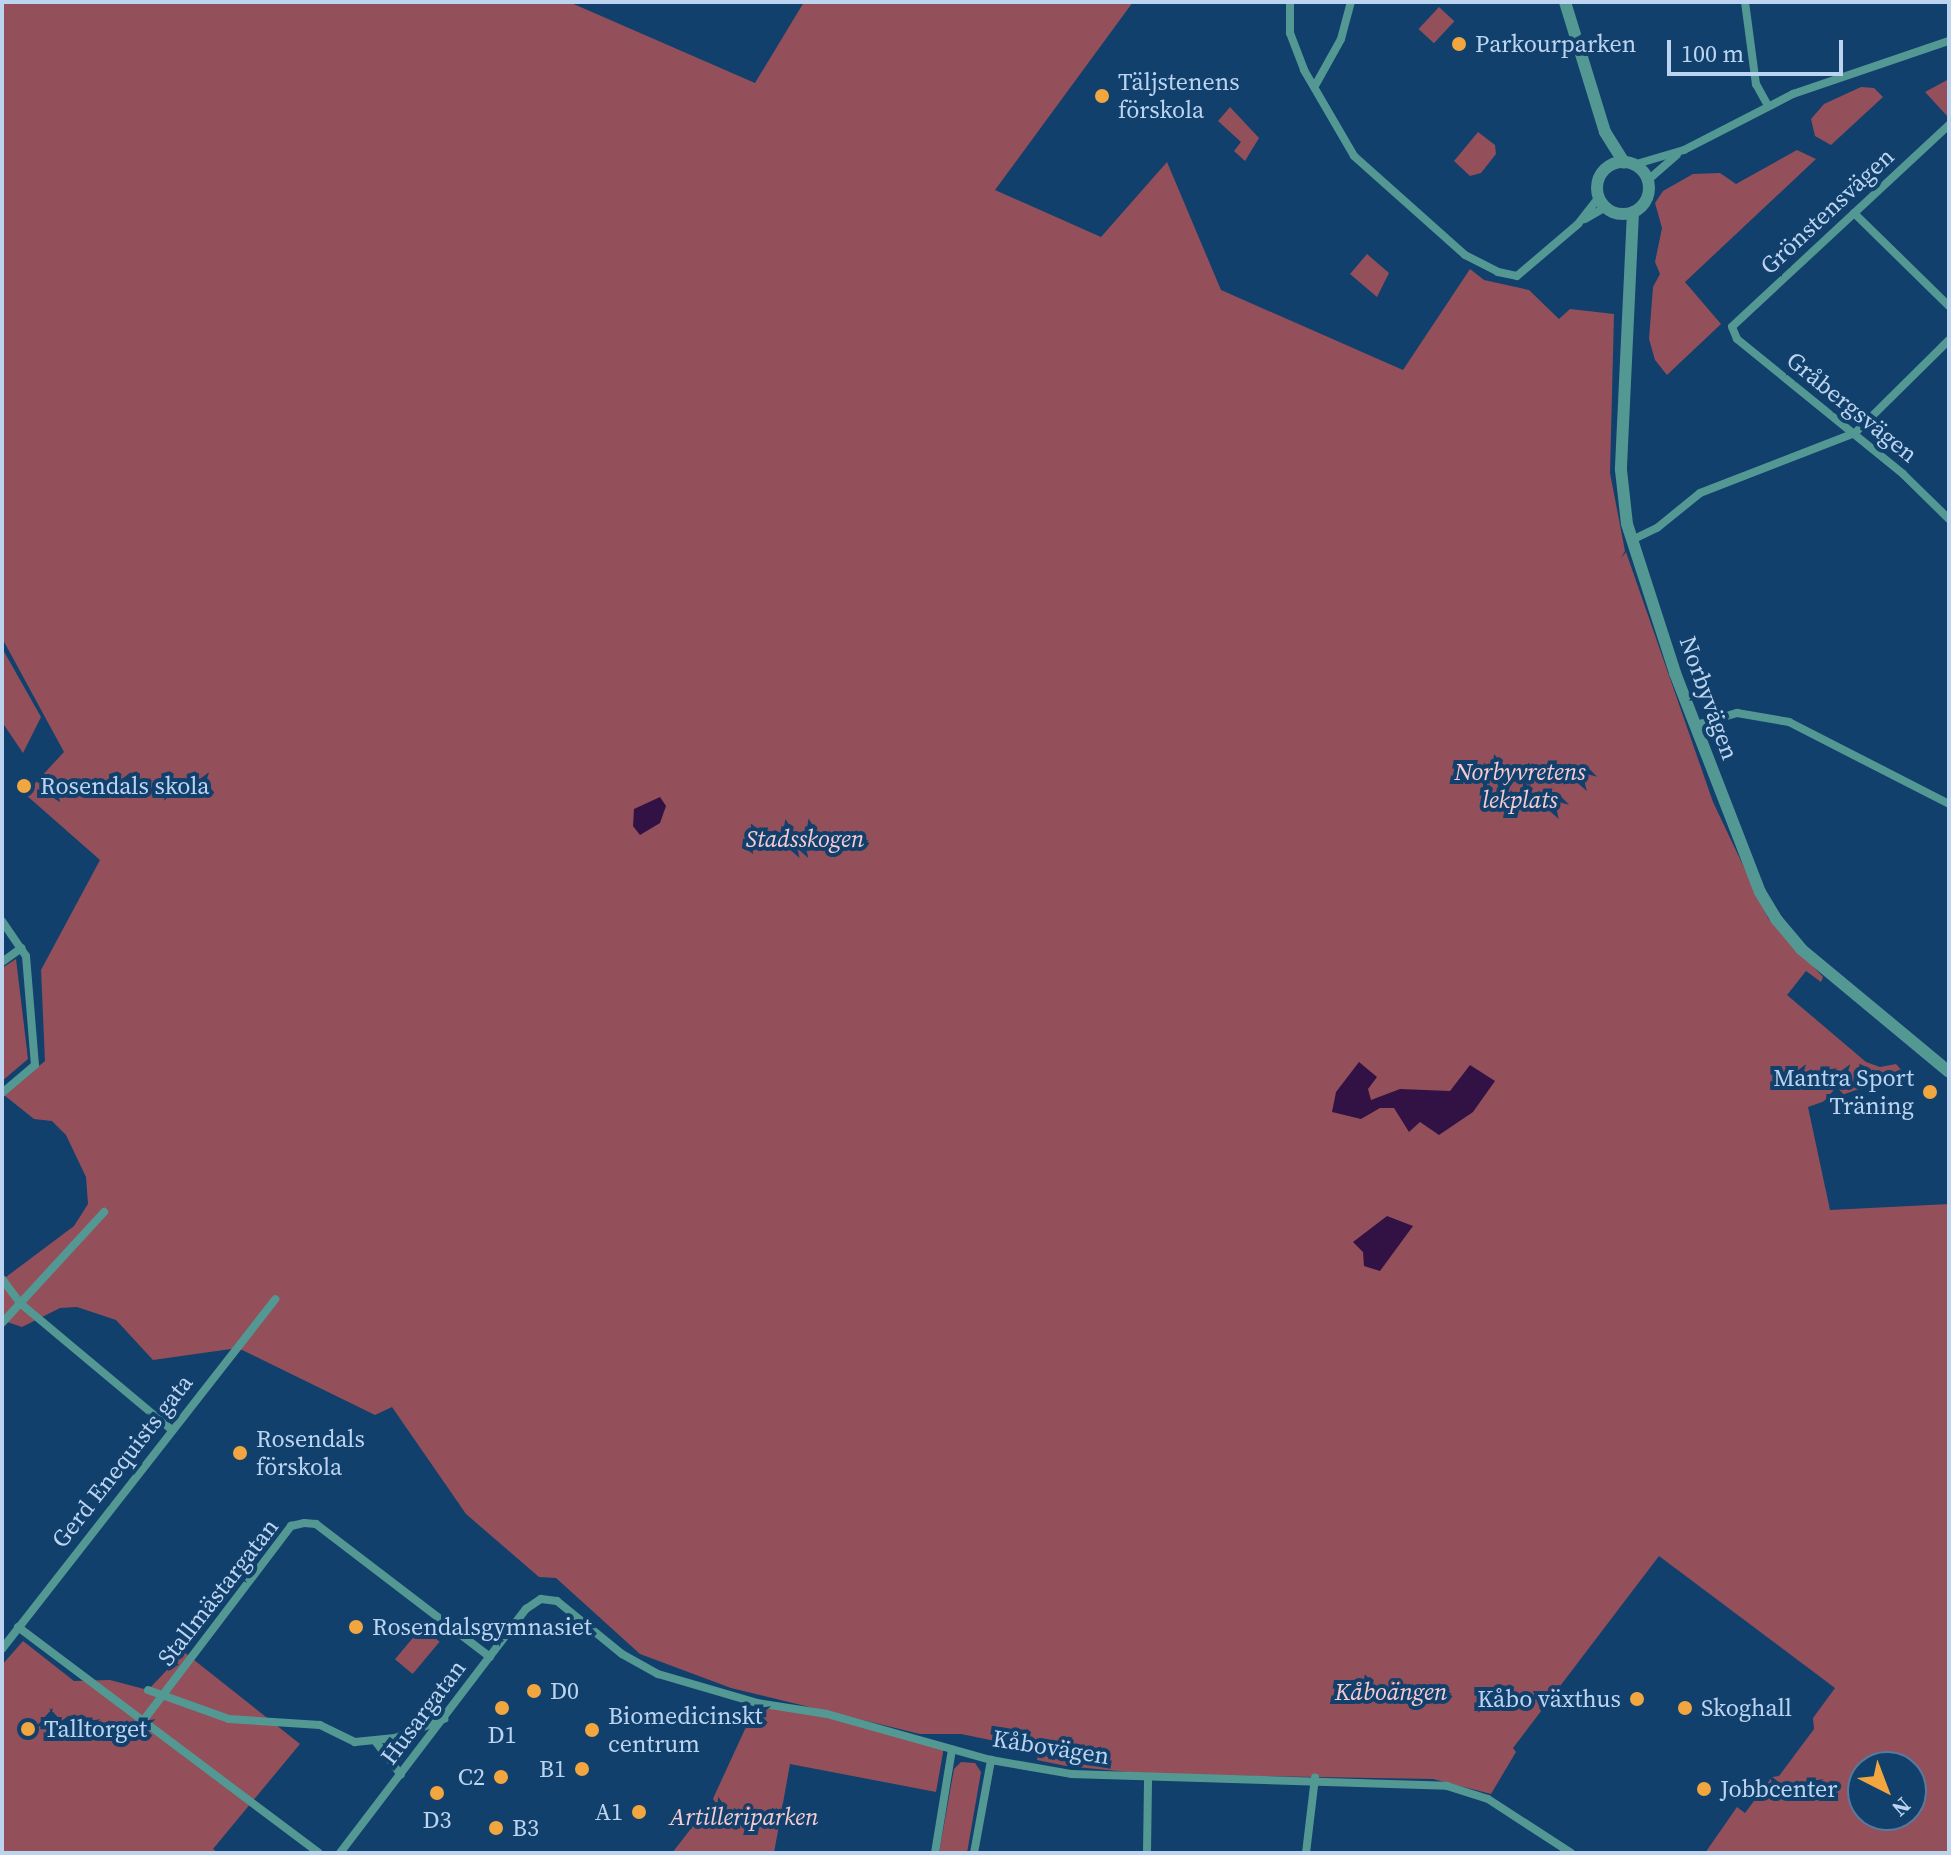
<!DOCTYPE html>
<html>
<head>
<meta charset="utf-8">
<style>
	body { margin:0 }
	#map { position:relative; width:1951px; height:1855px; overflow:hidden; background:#11406c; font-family:"Source Serif 4",serif }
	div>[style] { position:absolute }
	.green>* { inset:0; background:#934f5a; transform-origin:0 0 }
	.round { border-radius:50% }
	.water>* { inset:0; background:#321245 }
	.minor>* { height:8px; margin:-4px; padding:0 4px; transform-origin:4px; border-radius:4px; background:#549894 }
	.tertiary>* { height:12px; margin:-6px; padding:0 6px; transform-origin:6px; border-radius:6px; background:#549894 }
	.tertiary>.ring { margin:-6px; padding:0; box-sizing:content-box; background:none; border:12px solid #549894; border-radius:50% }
	.dots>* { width:22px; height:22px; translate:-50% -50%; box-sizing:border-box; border:4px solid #11406c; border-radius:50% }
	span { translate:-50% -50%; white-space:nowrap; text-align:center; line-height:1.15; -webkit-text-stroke:8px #11406c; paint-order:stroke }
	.poi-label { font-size:24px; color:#bcd4ef }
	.left { translate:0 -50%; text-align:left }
	.right { translate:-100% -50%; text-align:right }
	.street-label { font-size:24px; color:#bcd4ef }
	.park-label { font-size:24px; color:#f7cbd0; font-style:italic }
	.frame { position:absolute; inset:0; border:4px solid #bcd4ef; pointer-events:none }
	.north { position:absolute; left:1847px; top:1751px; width:80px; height:80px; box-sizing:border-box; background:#11406c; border:2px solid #557ba0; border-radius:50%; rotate:138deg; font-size:22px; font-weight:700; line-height:32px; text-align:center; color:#bcd4ef }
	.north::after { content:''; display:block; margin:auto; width:28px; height:36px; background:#f1a640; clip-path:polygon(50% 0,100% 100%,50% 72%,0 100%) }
	.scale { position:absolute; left:1667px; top:40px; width:176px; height:36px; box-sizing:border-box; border:4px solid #bcd4ef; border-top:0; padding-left:10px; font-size:24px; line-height:28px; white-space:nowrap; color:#bcd4ef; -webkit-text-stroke:6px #11406c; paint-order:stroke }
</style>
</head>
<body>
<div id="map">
	<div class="green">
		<i style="clip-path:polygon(evenodd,2px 2px,569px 2px,755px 83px,804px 2px,1133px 2px,995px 190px,1101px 237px,1167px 162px,1221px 290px,1403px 370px,1470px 269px,1484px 280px,1529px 290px,1559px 319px,1570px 309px,1614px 314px,1610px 473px,1625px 551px,1621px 558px,1626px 552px,1713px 802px,1768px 918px,1823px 977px,1821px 982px,1806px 971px,1787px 995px,1866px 1062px,1880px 1067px,1896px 1064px,1904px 1073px,1808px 1107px,1830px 1210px,1949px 1204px,1949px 1853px,1705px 1853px,1737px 1807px,1745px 1813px,1772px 1777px,1779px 1776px,1814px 1729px,1813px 1718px,1835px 1688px,1659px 1556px,1513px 1748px,1516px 1752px,1491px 1794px,1433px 1779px,1148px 1774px,1066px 1766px,1037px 1760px,1038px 1750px,961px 1734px,920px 1734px,731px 1688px,640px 1654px,556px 1578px,539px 1577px,466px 1514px,392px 1407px,375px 1415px,238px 1348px,153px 1360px,116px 1320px,77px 1307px,60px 1308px,22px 1327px,4px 1321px,2px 1280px,74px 1226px,88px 1204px,86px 1177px,66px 1135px,52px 1121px,34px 1119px,4px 1095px,45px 1061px,41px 970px,100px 860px,25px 794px,64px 752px,2px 638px,2px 2px,1863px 1767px,1911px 1767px,1911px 1815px,1863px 1815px,1863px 1767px)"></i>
		<i style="left:1439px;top:7px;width:21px;height:30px;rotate:43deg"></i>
		<i class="round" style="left:1449px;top:34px;width:20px;height:20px"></i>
		<i style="clip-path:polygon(1949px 79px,1949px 118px,1925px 92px)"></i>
		<i style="clip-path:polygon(1861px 87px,1874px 88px,1883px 97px,1831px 145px,1815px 136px,1811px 119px,1824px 104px)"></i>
		<i style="clip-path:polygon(1230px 107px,1259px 138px,1245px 161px,1234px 151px,1241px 142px,1218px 121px)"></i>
		<i style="clip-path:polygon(1478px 132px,1495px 145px,1496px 154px,1481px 173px,1470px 176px,1454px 161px)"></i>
		<i style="clip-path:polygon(1797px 150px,1816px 159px,1685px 282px,1721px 324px,1667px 375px,1655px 360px,1649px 339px,1653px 287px,1660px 274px,1655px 262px,1662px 228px,1655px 203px,1663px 191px,1693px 174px,1720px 173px,1736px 184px)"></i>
		<i style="clip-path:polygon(1367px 254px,1389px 273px,1377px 297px,1350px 274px)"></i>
		<i style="clip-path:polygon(2px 648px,41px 717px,23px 753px,2px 722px)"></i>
		<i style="clip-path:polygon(16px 959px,28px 1059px,2px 1081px,2px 968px)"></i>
		<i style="left:422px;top:1627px;width:23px;height:42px;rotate:40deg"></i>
		<i style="clip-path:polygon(23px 1641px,74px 1681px,110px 1680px,148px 1690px,184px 1652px,300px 1744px,213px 1849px,218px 1853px,2px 1853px,2px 1665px)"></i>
		<i style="clip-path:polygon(757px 1703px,827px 1714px,944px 1747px,936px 1792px,790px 1764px,774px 1853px,672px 1853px,711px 1803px)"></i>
		<i style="clip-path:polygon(961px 1762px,975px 1763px,981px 1772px,967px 1853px,939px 1853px,954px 1769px)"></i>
	</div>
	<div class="water">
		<i style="clip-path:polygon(660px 797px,666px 806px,660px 823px,640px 835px,633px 826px,634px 809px)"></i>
		<i style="clip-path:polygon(1359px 1062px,1377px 1077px,1368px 1089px,1371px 1100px,1400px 1089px,1450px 1091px,1470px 1065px,1495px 1081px,1473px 1112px,1439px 1135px,1420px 1122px,1409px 1132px,1394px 1108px,1380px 1108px,1361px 1119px,1332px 1112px,1336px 1092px)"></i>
		<i style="clip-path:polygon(1387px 1216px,1413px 1226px,1380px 1271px,1364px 1266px,1363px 1252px,1353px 1242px)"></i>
	</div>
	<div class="minor">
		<i style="left:1290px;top:2px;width:31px;rotate:90deg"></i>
		<i style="left:1290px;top:33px;width:40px;rotate:69deg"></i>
		<i style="left:1304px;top:70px;width:99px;rotate:59.8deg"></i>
		<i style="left:1354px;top:156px;width:149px;rotate:41.7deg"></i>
		<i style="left:1465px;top:255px;width:37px;rotate:27deg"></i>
		<i style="left:1498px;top:272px;width:19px;rotate:12deg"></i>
		<i style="left:1517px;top:276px;width:80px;rotate:-40.4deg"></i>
		<i style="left:1578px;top:224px;width:34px;rotate:-52deg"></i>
		<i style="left:1745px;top:2px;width:83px;rotate:82.4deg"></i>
		<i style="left:1756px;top:84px;width:25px;rotate:61deg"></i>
		<i style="left:1316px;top:84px;width:51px;rotate:-60.9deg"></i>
		<i style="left:1341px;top:39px;width:38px;rotate:-75deg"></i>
		<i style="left:1949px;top:125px;width:296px;rotate:137.1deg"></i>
		<i style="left:1732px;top:327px;width:13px;rotate:67deg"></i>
		<i style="left:1737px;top:339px;width:214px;rotate:39.1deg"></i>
		<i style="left:1903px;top:474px;width:64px;rotate:44.4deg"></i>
		<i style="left:1633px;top:165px;width:53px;rotate:-16.4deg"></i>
		<i style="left:1684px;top:150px;width:123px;rotate:-27.2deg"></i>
		<i style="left:1793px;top:94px;width:165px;rotate:-18.8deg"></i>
		<i style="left:1648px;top:180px;width:38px;rotate:-41deg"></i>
		<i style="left:1854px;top:213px;width:133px;rotate:44.4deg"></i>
		<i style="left:1585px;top:219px;width:24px;rotate:-30deg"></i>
		<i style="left:1632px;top:540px;width:28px;rotate:-26deg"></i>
		<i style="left:1657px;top:528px;width:55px;rotate:-39.1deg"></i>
		<i style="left:1700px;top:493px;width:166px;rotate:-21.2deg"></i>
		<i style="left:1855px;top:433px;width:132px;rotate:-44.7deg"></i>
		<i style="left:1696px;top:725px;width:43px;rotate:-16.3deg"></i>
		<i style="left:1737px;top:713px;width:53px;rotate:9.8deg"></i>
		<i style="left:1789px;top:722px;width:180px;rotate:27.1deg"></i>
		<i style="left:2px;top:921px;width:42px;rotate:55.6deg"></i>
		<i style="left:26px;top:956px;width:109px;rotate:85.3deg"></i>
		<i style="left:35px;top:1065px;width:43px;rotate:139.7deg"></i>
		<i style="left:2px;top:962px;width:24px;rotate:-36deg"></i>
		<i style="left:2px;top:1279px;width:30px;rotate:53deg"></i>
		<i style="left:20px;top:1303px;width:198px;rotate:39.9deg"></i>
		<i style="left:2px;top:1323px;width:151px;rotate:-47.4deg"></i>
		<i style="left:18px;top:1627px;width:376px;rotate:36.9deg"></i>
		<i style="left:2px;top:1649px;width:444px;rotate:-52deg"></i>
		<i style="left:148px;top:1690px;width:86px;rotate:19.7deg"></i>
		<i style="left:229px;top:1719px;width:91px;rotate:3.8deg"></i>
		<i style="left:320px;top:1725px;width:39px;rotate:26deg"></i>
		<i style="left:355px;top:1742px;width:40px;rotate:-5.7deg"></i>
		<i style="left:395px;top:1738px;width:53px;rotate:-21.2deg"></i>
		<i style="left:143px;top:1721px;width:245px;rotate:-52.8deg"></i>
		<i style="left:291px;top:1526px;width:13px;rotate:-13deg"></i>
		<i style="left:304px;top:1523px;width:12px;rotate:5deg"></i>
		<i style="left:316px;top:1524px;width:219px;rotate:37.4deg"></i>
		<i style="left:376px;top:1742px;width:41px;rotate:52.9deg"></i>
		<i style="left:340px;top:1853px;width:307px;rotate:-52.7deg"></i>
		<i style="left:526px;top:1609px;width:18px;rotate:-34deg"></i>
		<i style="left:541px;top:1599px;width:16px;rotate:7deg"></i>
		<i style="left:557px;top:1601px;width:84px;rotate:39.2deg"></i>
		<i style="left:622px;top:1654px;width:41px;rotate:29.1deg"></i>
		<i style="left:658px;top:1674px;width:103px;rotate:16.3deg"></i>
		<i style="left:757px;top:1703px;width:71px;rotate:8.9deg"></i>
		<i style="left:827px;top:1714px;width:170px;rotate:15.7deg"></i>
		<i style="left:991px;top:1760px;width:81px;rotate:9.9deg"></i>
		<i style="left:1071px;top:1774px;width:376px;rotate:1.8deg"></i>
		<i style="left:1447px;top:1786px;width:43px;rotate:17.6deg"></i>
		<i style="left:1488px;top:1799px;width:99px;rotate:33deg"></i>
		<i style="left:935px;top:1853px;width:105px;rotate:-80.7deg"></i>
		<i style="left:974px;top:1853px;width:95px;rotate:-79.6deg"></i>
		<i style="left:1147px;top:1853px;width:73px;rotate:-89.2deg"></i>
		<i style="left:1306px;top:1853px;width:76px;rotate:-83.2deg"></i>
	</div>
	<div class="tertiary">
		<i style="left:1565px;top:2px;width:136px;rotate:72.9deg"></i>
		<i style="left:1605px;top:132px;width:36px;rotate:58deg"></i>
		<i class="ring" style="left:1597px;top:162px;width:40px;height:40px"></i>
		<i style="left:1633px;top:212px;width:258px;rotate:92.7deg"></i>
		<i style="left:1621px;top:470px;width:54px;rotate:83.7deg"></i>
		<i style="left:1627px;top:524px;width:157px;rotate:72.1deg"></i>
		<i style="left:1675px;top:673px;width:235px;rotate:68.8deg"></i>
		<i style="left:1760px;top:892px;width:33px;rotate:59deg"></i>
		<i style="left:1777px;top:920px;width:38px;rotate:50deg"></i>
		<i style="left:1801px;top:949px;width:192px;rotate:39.7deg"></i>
	</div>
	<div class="dots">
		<i style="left:1459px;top:44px;background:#f1a640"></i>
		<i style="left:1102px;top:96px;background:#f1a640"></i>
		<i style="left:24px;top:786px;background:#f1a640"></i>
		<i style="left:1930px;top:1092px;background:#f1a640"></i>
		<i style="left:240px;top:1453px;background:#f1a640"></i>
		<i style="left:356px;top:1627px;background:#f1a640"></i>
		<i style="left:534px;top:1691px;background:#f1a640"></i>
		<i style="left:1637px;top:1699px;background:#f1a640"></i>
		<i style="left:502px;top:1708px;background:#f1a640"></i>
		<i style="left:1685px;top:1708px;background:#f1a640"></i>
		<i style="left:28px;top:1729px;background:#f1a640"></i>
		<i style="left:592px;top:1730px;background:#f1a640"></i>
		<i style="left:582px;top:1769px;background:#f1a640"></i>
		<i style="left:501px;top:1777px;background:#f1a640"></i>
		<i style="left:1704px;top:1789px;background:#f1a640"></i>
		<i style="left:437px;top:1793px;background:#f1a640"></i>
		<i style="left:639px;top:1812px;background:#f1a640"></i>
		<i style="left:496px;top:1828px;background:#f1a640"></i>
	</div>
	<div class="poi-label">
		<span class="left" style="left:1475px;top:44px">Parkourparken</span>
		<span class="left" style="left:1118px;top:96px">Täljstenens<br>förskola</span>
		<span class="left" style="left:40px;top:786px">Rosendals skola</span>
		<span class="right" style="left:1914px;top:1092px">Mantra Sport<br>Träning</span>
		<span class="left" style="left:256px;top:1453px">Rosendals<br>förskola</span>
		<span class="left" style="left:372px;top:1627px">Rosendalsgymnasiet</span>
		<span class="left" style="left:550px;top:1691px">D0</span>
		<span class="right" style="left:1621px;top:1699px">Kåbo växthus</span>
		<span class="left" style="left:1701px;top:1708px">Skoghall</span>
		<span class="left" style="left:608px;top:1730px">Biomedicinskt<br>centrum</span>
		<span class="left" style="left:44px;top:1729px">Talltorget</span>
		<span style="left:502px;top:1735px">D1</span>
		<span class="right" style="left:566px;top:1769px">B1</span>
		<span class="right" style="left:485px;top:1777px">C2</span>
		<span class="left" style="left:1720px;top:1789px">Jobbcenter</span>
		<span class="right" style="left:623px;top:1812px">A1</span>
		<span style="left:437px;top:1820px">D3</span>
		<span class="left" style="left:512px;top:1828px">B3</span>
	</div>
	<div class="street-label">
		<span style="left:1827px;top:211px;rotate:-43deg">Grönstensvägen</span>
		<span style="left:1852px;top:407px;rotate:39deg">Gråbergsvägen</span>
		<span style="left:1709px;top:698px;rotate:70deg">Norbyvägen</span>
		<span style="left:122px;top:1461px;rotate:-52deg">Gerd Enequists gata</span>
		<span style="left:218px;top:1592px;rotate:-52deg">Stallmästargatan</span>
		<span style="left:423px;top:1712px;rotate:-53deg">Husargatan</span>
		<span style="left:1051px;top:1747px;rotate:9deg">Kåbovägen</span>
	</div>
	<div class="park-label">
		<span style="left:1520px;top:786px">Norbyvretens<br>lekplats</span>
		<span style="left:805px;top:839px">Stadsskogen</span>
		<span style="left:1391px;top:1692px">Kåboängen</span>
		<span style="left:744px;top:1817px">Artilleriparken</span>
	</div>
	<div class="frame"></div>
	<div class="north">N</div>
	<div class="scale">100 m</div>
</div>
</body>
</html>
